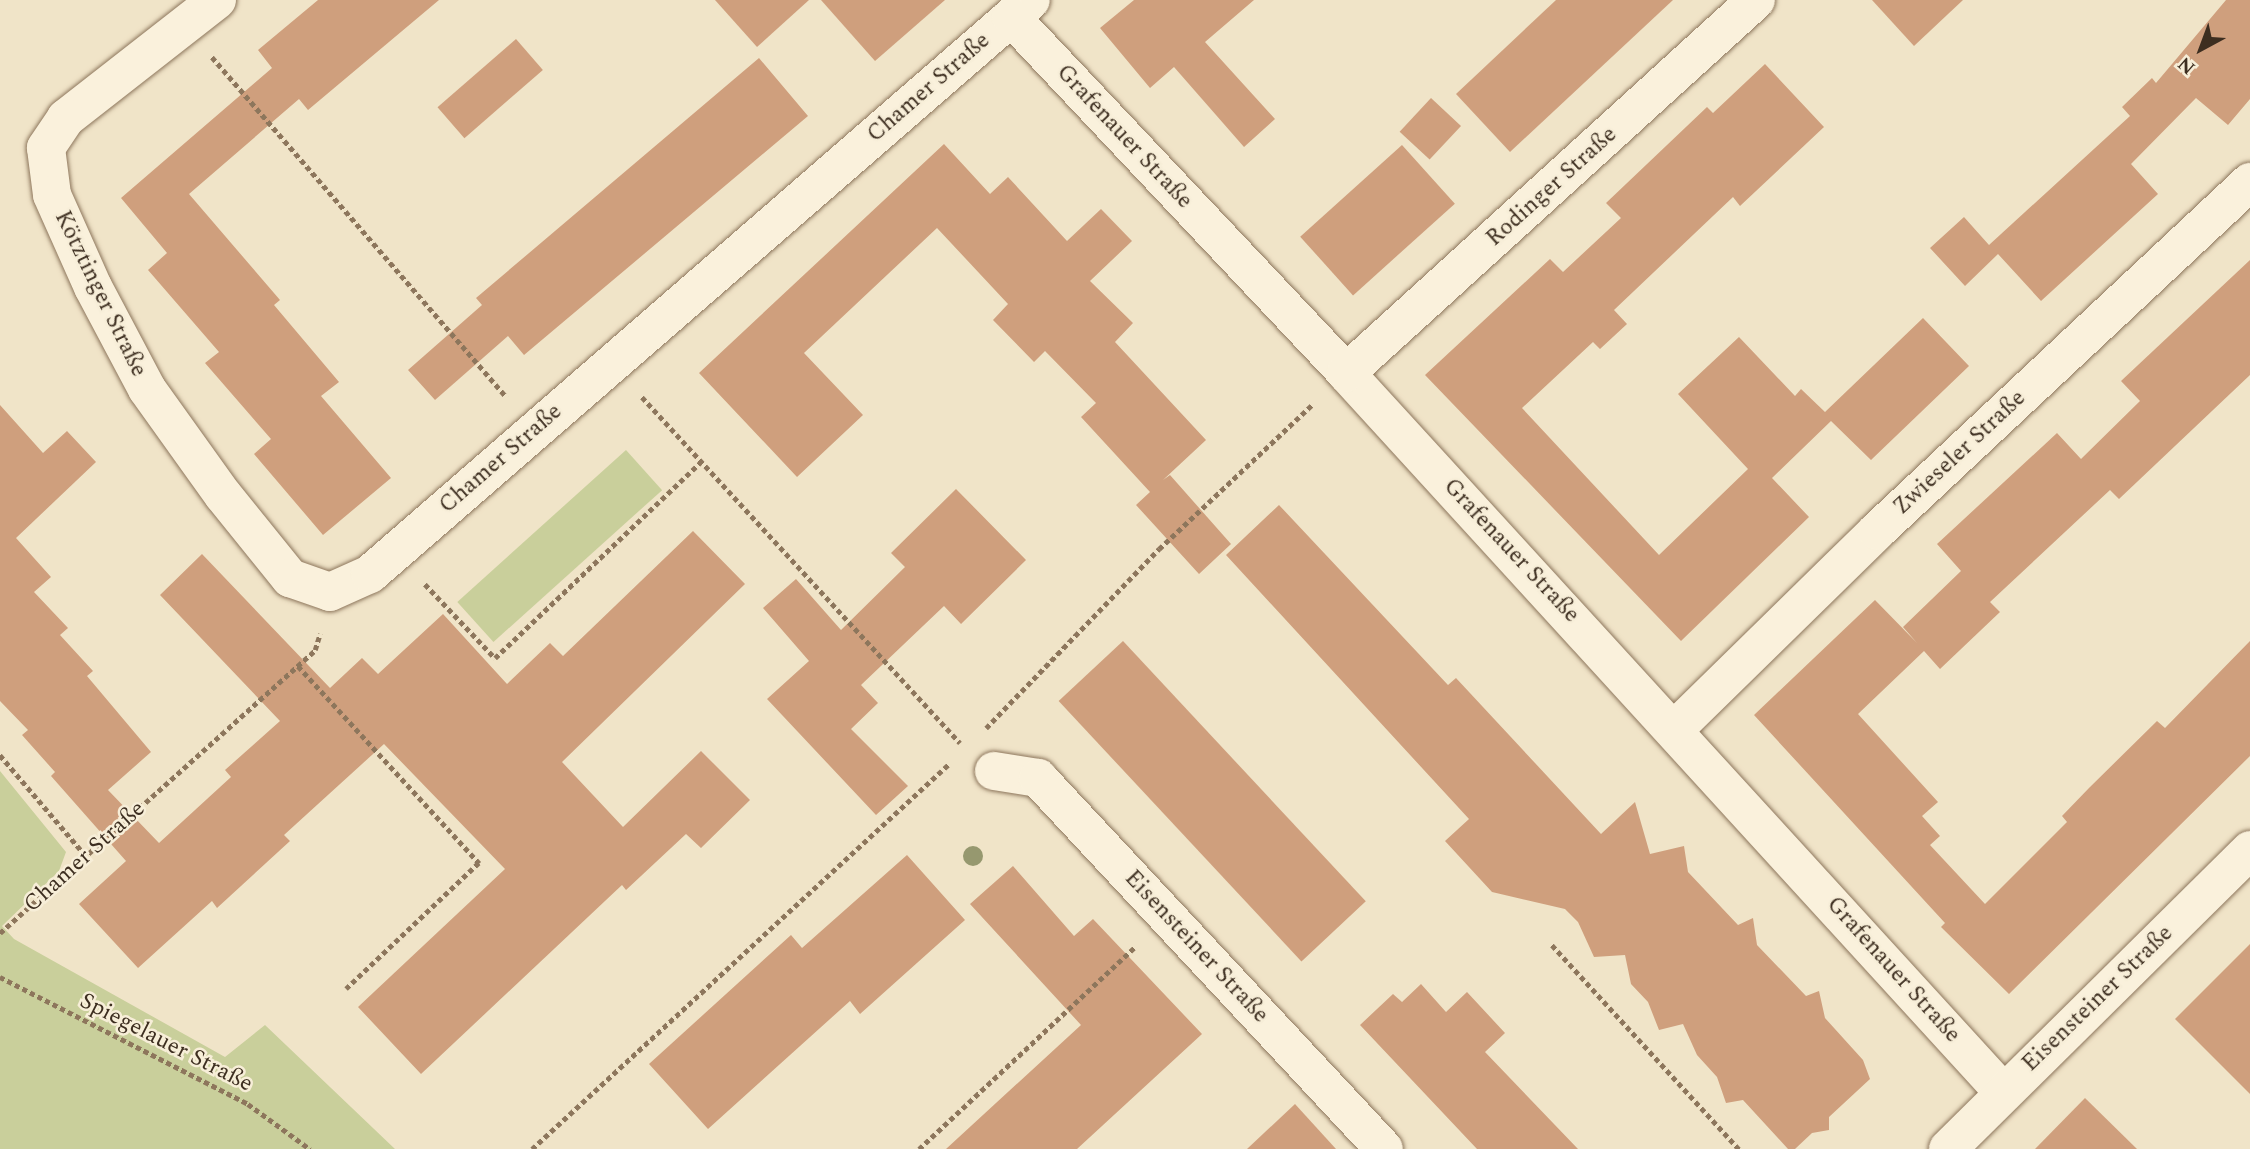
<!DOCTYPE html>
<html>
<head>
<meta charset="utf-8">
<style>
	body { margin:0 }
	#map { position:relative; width:2250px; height:1149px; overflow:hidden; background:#f0e4c8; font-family:Spectral,serif }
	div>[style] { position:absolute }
	.green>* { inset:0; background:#c9cf9b; transform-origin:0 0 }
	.building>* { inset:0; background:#cf9f7d; transform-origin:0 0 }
	.path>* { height:4.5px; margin-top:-2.25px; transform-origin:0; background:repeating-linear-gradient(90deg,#8d765c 0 5px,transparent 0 8.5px) }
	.roads { filter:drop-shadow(0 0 2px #8d765c) drop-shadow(0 0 2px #8d765c) }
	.street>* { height:38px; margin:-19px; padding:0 19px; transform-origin:19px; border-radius:19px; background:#faf1dc }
	.trees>* { width:20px; height:20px; margin:-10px; border-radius:50%; background:#96986f }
	span { translate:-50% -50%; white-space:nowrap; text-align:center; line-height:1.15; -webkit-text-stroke:5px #f7eed8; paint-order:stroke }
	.street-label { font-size:23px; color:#3d2e20 }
	.north { position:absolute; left:2166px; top:14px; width:70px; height:70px; -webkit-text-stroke:5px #f7eed8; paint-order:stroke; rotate:221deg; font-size:19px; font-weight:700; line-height:28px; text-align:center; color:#3d2e20 }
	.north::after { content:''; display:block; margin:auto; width:24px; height:32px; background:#3d2e20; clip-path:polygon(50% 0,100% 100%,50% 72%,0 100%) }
</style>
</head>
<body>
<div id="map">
	<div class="green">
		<i style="left:626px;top:450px;width:54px;height:227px;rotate:48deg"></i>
		<i style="clip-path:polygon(0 771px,66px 852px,59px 871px,2px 926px,14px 939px,225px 1057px,265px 1025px,395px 1149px,0 1149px)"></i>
	</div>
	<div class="building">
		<i style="clip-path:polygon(318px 0,439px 0,308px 110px,299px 99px,189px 194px,280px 300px,274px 305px,339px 382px,321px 396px,391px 478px,323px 535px,254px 454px,271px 439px,205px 363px,219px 352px,148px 270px,167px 253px,121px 198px,272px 68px,258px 50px)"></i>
		<i style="clip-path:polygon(715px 0,809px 0,757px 47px)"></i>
		<i style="clip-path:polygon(821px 0,945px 0,875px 61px)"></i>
		<i style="clip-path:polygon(1134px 0,1254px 0,1205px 42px,1275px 119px,1244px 147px,1174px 67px,1150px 88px,1100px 28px)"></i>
		<i style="clip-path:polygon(1556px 0,1673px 0,1510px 152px,1456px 94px)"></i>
		<i style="clip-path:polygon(1872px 0,1963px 0,1914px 46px)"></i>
		<i style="clip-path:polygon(2226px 0,2250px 0,2250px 99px,2228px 125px,2196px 98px,2131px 164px,2158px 194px,2041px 301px,1998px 254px,1965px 286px,1930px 248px,1964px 217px,1989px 245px,2130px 116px,2122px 107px,2152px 78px,2156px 83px)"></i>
		<i style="left:516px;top:39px;width:41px;height:104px;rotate:49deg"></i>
		<i style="clip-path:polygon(759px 58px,808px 116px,524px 355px,508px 336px,435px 400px,408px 370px,482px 305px,476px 298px)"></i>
		<i style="clip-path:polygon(1765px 64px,1824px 127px,1740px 206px,1733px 197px,1614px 310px,1627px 324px,1600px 349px,1593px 342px,1522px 408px,1659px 555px,1748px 469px,1678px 394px,1739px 337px,1795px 396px,1801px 389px,1825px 412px,1923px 318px,1969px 366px,1871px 460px,1831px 421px,1772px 478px,1809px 517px,1681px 641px,1425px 375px,1550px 259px,1563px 272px,1621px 218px,1606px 203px,1707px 107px,1713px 113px)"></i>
		<i style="left:1431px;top:98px;width:41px;height:46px;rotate:43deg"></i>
		<i style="clip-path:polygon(944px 144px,990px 194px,1008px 177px,1067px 241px,1101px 209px,1132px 241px,1090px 281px,1133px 323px,1115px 342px,1206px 440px,1163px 480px,1170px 475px,1231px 544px,1199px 574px,1136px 505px,1150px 492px,1081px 417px,1096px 403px,1045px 351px,1034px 362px,993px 320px,1008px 304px,937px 228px,804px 353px,863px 415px,797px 477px,699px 373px)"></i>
		<i style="left:1402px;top:145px;width:79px;height:137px;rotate:48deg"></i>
		<i style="clip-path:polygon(2250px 260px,2250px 375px,2119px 499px,2110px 490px,1990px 602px,2000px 612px,1940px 669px,1924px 651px,1858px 714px,1938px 802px,1922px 816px,1940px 836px,1930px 845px,1985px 904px,2067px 822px,2062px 816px,2089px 788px,2157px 721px,2165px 728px,2250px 641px,2250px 756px,2009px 994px,1941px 927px,1945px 923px,1754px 715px,1875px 600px,1917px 643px,1903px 627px,1961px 571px,1937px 544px,2057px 433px,2081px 459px,2140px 401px,2121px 381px)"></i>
		<i style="clip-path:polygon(0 405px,43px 453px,67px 431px,96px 462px,16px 538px,51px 577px,34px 592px,68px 628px,60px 635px,93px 671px,87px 676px,151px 752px,108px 790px,159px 843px,231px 777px,225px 770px,280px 721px,160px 595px,202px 554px,330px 688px,362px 658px,378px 674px,443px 614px,507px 684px,550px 643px,563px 656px,693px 531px,745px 584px,562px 762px,623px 827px,701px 751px,750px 800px,701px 848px,686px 834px,626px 890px,622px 885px,421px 1074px,358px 1007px,505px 869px,384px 744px,284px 835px,290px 841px,217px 908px,212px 901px,138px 968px,79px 904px,126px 861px,51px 776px,55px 772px,22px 735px,28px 730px,0 701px)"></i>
		<i style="clip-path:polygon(956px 489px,1026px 560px,961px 624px,944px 606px,861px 685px,878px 703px,851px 729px,908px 786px,876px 815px,767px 699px,809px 661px,763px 608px,796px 579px,841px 630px,905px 567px,891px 553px)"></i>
		<i style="clip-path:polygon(1279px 505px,1448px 685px,1456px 678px,1601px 834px,1635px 802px,1650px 854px,1684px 846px,1688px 872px,1738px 925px,1753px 918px,1757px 945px,1806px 996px,1819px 991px,1825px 1018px,1863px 1060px,1870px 1079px,1829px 1117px,1829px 1130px,1812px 1133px,1795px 1149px,1788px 1149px,1743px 1100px,1726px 1103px,1717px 1077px,1697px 1055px,1683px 1024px,1659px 1030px,1648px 1002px,1631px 984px,1625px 955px,1594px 957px,1578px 922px,1565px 909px,1492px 892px,1445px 841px,1469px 819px,1226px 555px)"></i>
		<i style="left:1123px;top:641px;width:356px;height:88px;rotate:47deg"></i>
		<i style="clip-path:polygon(907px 855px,965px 920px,860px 1014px,850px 1001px,708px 1129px,649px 1064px,791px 935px,802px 948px)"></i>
		<i style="clip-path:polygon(1013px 866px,1074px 936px,1093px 919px,1202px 1034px,1077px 1149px,946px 1149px,1081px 1025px,970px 904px)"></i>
		<i style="clip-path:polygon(2250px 944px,2250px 1094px,2175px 1019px)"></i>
		<i style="clip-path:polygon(1421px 984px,1446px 1012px,1467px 992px,1505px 1033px,1485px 1052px,1578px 1149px,1477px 1149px,1360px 1025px,1393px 994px,1402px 1002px)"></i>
		<i style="clip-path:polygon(2085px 1098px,2137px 1149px,2035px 1149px)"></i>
		<i style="clip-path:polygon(1295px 1104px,1336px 1149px,1247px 1149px)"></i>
	</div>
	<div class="path">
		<i style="left:212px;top:57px;width:450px;rotate:49.1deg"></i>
		<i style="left:642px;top:397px;width:470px;rotate:47.4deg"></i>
		<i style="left:425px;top:584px;width:102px;rotate:46.6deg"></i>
		<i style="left:495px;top:658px;width:283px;rotate:-43.6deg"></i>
		<i style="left:298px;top:666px;width:268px;rotate:47.4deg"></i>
		<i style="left:479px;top:863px;width:183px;rotate:136.5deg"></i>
		<i style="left:986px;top:728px;width:249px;rotate:-46deg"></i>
		<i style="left:1159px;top:549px;width:212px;rotate:-43.3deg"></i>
		<i style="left:0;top:755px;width:133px;rotate:49.6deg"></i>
		<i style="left:0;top:933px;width:423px;rotate:-41.9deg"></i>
		<i style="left:315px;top:650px;width:17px;rotate:-73deg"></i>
		<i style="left:1552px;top:945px;width:277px;rotate:47.5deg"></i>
		<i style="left:0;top:977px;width:279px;rotate:27.1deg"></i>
		<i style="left:248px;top:1104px;width:77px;rotate:36deg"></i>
		<i style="left:532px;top:1149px;width:569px;rotate:-42.72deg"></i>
		<i style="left:919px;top:1149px;width:297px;rotate:-43.1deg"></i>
	</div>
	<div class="roads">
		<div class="street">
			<i style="left:217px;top:0;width:192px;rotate:142deg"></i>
			<i style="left:66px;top:118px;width:36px;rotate:124deg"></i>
			<i style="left:46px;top:148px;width:47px;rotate:82.7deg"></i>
			<i style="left:52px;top:195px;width:101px;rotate:66deg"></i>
			<i style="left:93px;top:287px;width:115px;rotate:62.1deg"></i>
			<i style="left:147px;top:389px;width:130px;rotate:54.4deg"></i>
			<i style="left:223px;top:495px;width:107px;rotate:51.1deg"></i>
			<i style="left:290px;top:578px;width:42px;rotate:19.3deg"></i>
			<i style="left:330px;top:592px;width:44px;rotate:-24.2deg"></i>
			<i style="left:370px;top:574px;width:875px;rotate:-40.97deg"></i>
			<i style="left:1011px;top:17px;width:489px;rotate:46.7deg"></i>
			<i style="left:1346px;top:373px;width:974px;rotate:47.58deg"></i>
			<i style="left:1346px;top:373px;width:554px;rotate:-42.29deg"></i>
			<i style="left:1675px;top:729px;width:283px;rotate:-44.4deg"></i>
			<i style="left:1877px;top:531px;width:511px;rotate:-43.1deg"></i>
			<i style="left:994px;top:771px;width:45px;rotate:9deg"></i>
			<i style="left:1038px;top:778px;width:507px;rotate:47deg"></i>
			<i style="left:1948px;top:1149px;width:425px;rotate:-44.7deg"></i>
		</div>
	</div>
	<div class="trees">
		<i style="left:973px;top:856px"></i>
	</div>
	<div class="street-label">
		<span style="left:929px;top:88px;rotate:-41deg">Chamer Straße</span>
		<span style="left:1124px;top:137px;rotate:47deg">Grafenauer Straße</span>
		<span style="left:1552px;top:187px;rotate:-42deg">Rodinger Straße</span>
		<span style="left:100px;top:294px;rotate:64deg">Kötztinger Straße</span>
		<span style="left:1960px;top:453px;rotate:-43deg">Zwieseler Straße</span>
		<span style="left:501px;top:459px;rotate:-41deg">Chamer Straße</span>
		<span style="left:1511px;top:551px;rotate:47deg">Grafenauer Straße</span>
		<span style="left:85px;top:857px;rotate:-42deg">Chamer Straße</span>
		<span style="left:1196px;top:947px;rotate:47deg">Eisensteiner Straße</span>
		<span style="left:1893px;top:970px;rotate:48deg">Grafenauer Straße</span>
		<span style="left:2098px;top:999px;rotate:-44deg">Eisensteiner Straße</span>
		<span style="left:166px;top:1043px;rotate:27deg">Spiegelauer Straße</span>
	</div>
	<div class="north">N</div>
</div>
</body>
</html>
